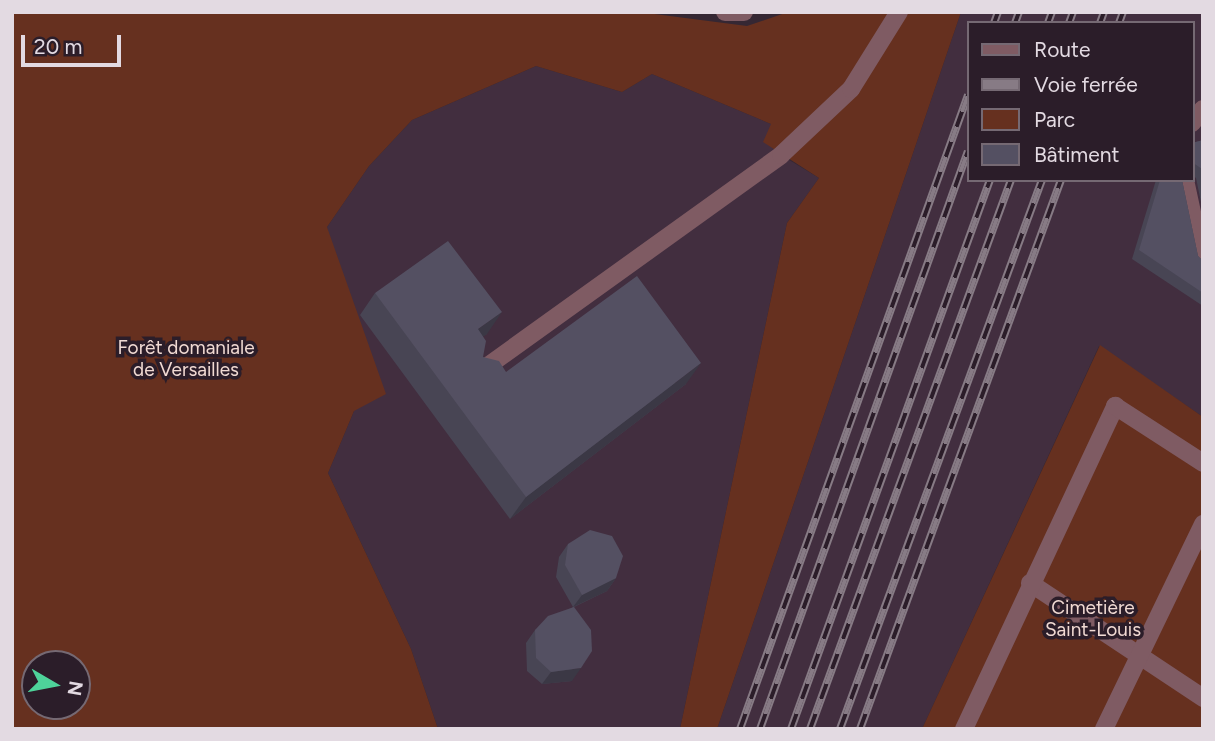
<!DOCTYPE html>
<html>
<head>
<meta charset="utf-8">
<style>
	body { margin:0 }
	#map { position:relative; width:1215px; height:741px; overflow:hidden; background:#352733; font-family:Figtree,sans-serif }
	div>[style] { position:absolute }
	.built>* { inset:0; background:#422e3f }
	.green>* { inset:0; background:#66301f }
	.minor>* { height:18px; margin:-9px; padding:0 9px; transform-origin:9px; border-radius:9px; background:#7f5b63 }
	.rail>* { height:8px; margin-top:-4px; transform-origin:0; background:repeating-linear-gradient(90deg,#2b1d29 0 16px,#877b85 0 32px); box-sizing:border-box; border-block:2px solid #877b85 }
	.wall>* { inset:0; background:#484554 }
	.shaded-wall>* { inset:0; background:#3b3845 }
	.building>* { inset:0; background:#545062 }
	span { translate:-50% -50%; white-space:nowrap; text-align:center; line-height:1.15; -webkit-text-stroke:7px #2b1d29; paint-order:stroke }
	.park-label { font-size:19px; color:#f1dad3 }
	.frame { position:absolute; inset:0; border:14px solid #e3dae2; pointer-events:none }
	.legend { position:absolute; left:967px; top:21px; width:228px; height:161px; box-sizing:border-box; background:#2b1d29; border:2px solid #756973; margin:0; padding:9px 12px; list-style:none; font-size:21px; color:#e3dae2 }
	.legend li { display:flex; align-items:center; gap:14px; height:35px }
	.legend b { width:35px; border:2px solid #756973 }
	.north { position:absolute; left:21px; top:650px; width:70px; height:70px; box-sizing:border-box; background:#2b1d29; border:2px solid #756973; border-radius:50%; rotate:100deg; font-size:19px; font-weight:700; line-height:28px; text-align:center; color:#e3dae2 }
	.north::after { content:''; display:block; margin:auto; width:24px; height:32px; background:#4ed39a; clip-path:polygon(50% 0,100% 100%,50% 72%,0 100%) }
	.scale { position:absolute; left:21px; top:35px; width:100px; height:32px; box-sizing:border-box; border:4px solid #e3dae2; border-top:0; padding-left:9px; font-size:21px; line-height:24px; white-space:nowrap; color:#e3dae2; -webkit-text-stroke:5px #2b1d29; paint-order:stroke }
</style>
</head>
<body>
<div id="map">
	<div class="built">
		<i style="clip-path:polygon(evenodd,961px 12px,1203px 12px,1203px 417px,1099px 346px,922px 729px,717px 729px,961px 12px,968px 23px,1192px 23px,1192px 180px,968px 180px,968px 23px)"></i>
		<i style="clip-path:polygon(536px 66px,622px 92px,652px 74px,771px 124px,781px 155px,819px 178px,787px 223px,680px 729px,438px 729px,411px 649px,328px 473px,354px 411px,327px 227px,369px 166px,412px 120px)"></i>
	</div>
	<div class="green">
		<i style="clip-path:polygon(evenodd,12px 12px,639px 12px,747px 26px,788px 12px,961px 12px,717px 729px,680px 729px,787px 223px,819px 178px,763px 142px,771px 124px,652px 74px,622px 92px,536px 66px,412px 120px,369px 166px,327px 227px,386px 394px,354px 411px,328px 473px,411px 649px,438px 729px,12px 729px,12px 12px,35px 664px,77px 664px,77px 706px,35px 706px,35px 664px)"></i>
		<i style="clip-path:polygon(1100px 345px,1203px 417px,1203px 729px,922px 729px)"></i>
	</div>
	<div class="minor">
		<i style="left:725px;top:12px;width:19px"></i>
		<i style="left:1192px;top:123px;width:18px;rotate:-52deg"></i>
		<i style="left:1185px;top:180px;width:85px;rotate:77.8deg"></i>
		<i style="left:478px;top:373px;width:373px;rotate:-35.7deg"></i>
		<i style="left:781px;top:155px;width:96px;rotate:-43.3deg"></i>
		<i style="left:851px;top:89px;width:91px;rotate:-58.1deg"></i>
		<i style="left:1030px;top:583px;width:208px;rotate:33.6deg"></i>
		<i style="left:964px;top:729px;width:357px;rotate:-64.9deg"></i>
		<i style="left:1115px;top:406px;width:105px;rotate:32.9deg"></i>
		<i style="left:1104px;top:729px;width:228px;rotate:-64.2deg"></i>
	</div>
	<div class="rail">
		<i style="left:994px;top:23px;width:12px;rotate:-70deg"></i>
		<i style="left:1015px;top:23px;width:12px;rotate:-70deg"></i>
		<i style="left:1048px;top:23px;width:12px;rotate:-70deg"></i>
		<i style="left:1069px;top:23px;width:12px;rotate:-70deg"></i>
		<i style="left:1100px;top:23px;width:12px;rotate:-70deg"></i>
		<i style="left:1119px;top:23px;width:12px;rotate:-70deg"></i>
		<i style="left:740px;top:729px;width:674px;rotate:-70.22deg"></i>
		<i style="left:760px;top:729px;width:614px;rotate:-70.21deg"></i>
		<i style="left:791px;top:729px;width:584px;rotate:-70.08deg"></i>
		<i style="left:810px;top:729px;width:585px;rotate:-69.89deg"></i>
		<i style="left:840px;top:729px;width:585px;rotate:-69.8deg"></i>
		<i style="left:860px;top:729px;width:585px;rotate:-69.89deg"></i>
	</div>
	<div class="wall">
		<i style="clip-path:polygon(1203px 140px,1203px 212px,1196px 178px,1192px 175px,1192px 143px)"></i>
		<i style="clip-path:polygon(1156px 180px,1182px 180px,1198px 256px,1203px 261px,1203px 306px,1132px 259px)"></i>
		<i style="clip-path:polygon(375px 293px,487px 334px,483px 336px,483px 357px,506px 372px,686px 384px,510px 519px,360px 315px)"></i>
		<i style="clip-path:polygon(568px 544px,616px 578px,607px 591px,574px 607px,572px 681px,542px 684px,527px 671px,526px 643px,535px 630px,573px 607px,556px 577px,559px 557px)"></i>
	</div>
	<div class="shaded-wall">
		<i style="clip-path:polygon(502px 312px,487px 334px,463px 351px,478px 329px)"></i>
		<i style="clip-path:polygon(701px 363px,686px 384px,510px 519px,526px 497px)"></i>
		<i style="clip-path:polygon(616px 578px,607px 591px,573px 607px,582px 595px)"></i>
		<i style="clip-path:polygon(581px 668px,572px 681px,542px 684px,551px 672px)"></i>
	</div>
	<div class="building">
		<i style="clip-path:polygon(1203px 140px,1203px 170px,1202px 169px,1192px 162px,1192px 143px)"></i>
		<i style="clip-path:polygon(1160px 180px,1182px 180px,1198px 256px,1203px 261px,1203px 293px,1139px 250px)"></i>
		<i style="clip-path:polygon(448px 241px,502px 312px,478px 329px,486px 341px,483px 357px,499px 361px,506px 372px,637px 276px,701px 363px,526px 497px,375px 293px)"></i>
		<i style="clip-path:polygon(590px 530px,612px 536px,623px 556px,616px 578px,582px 595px,565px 565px,568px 544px)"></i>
		<i style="clip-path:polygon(574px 607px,591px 630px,592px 651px,581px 668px,551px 672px,536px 658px,535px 630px,548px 616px)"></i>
	</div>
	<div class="park-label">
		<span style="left:186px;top:359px">Forêt domaniale<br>de Versailles</span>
		<span style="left:1093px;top:619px">Cimetière<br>Saint-Louis</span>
	</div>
	<div class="frame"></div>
	<ul class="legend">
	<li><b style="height:9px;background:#7f5b63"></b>Route</li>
	<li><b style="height:9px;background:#877b85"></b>Voie ferrée</li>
	<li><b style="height:19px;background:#66301f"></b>Parc</li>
	<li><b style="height:19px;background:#545062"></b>Bâtiment</li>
	</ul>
	<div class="north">N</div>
	<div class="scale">20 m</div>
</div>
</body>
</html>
